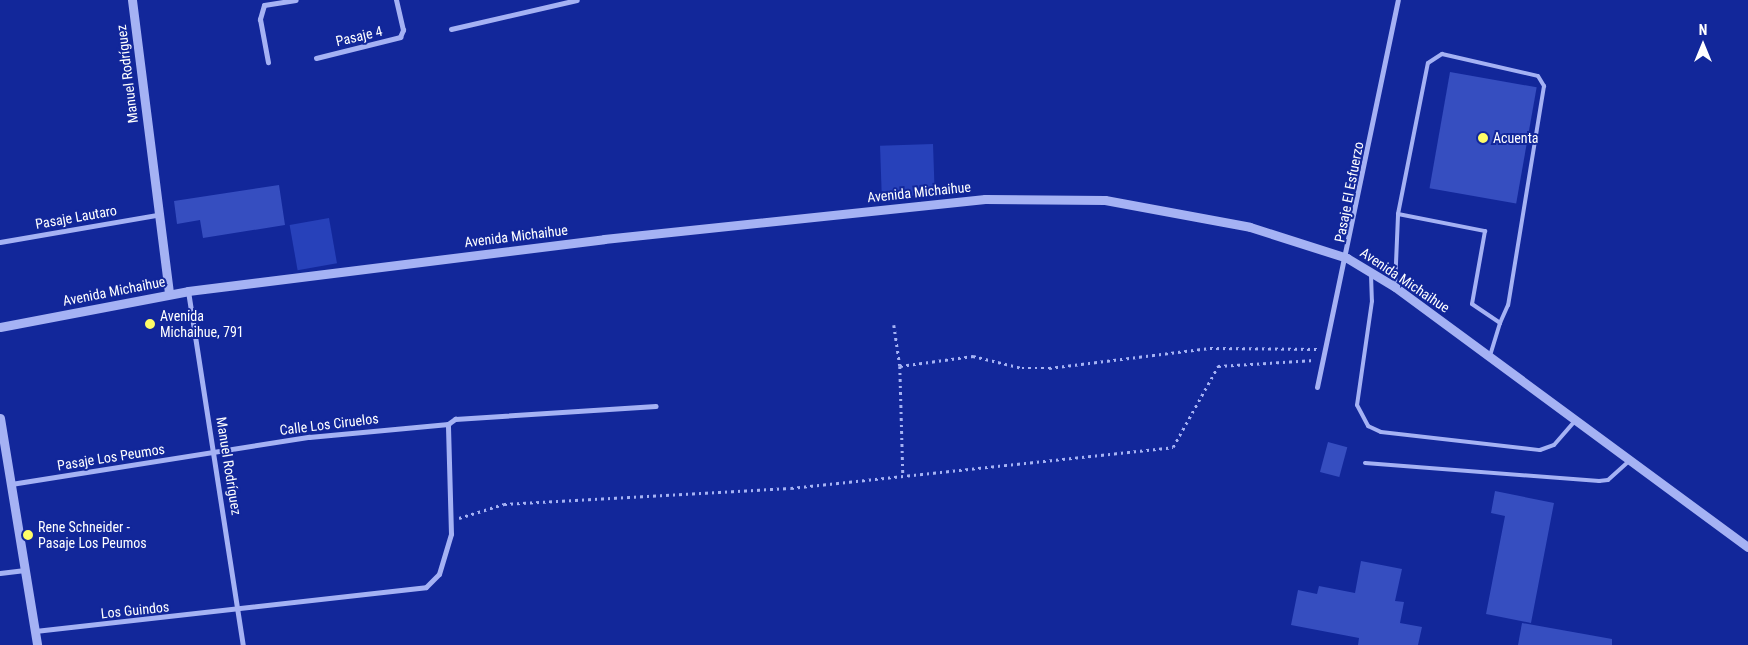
<!DOCTYPE html>
<html>
<head>
<meta charset="utf-8">
<style>
	body { margin:0 }
	#map { position:relative; width:1748px; height:645px; overflow:hidden; background:#12279a; font-family:"Roboto Condensed",sans-serif }
	div>[style] { position:absolute }
	.green>* { inset:0; background:#2741ba; transform-origin:0 0 }
	.building>* { inset:0; background:#364ec0; transform-origin:0 0 }
	.path>* { height:2.5px; margin-top:-1.25px; transform-origin:0; background:repeating-linear-gradient(90deg,#a5b2f4 0 2.5px,transparent 0 6.5px) }
	.service>* { height:4px; margin:-2px; padding:0 2px; transform-origin:2px; border-radius:2px; background:#a5b2f4 }
	.minor>* { height:5px; margin:-2.5px; padding:0 2.5px; transform-origin:2.5px; border-radius:2.5px; background:#a5b2f4 }
	.tertiary>* { height:9px; margin:-4.5px; padding:0 4.5px; transform-origin:4.5px; border-radius:4.5px; background:#a5b2f4 }
	.dots>* { width:14px; height:14px; translate:-50% -50%; box-sizing:border-box; border:2px solid #12279a; border-radius:50% }
	span { translate:-50% -50%; white-space:nowrap; text-align:center; line-height:1.15; -webkit-text-stroke:4px #12279a; paint-order:stroke }
	.street-label { font-size:14px; color:#fff }
	.poi-label { font-size:14px; color:#fff }
	.left { translate:0 -50%; text-align:left }
	.north { position:absolute; left:1678px; top:20px; width:50px; height:50px; -webkit-text-stroke:4px #12279a; paint-order:stroke; rotate:0deg; font-size:14px; font-weight:700; line-height:20px; text-align:center; color:#fff }
	.north::after { content:''; display:block; margin:auto; width:18px; height:22px; background:#fff; clip-path:polygon(50% 0,100% 100%,50% 72%,0 100%) }
</style>
</head>
<body>
<div id="map">
	<div class="green">
		<i style="left:933px;top:144px;width:51px;height:53px;rotate:88deg"></i>
		<i style="left:329px;top:218px;width:46px;height:40px;rotate:80deg"></i>
	</div>
	<div class="building">
		<i style="left:1450px;top:72px;width:88px;height:118px;rotate:10deg"></i>
		<i style="clip-path:polygon(279px 185px,285px 225px,203px 238px,200px 220px,177px 224px,174px 201px)"></i>
		<i style="left:1328px;top:442px;width:20px;height:31px;rotate:15deg"></i>
		<i style="clip-path:polygon(1495px 491px,1554px 503px,1531px 623px,1486px 614px,1505px 516px,1491px 513px)"></i>
		<i style="clip-path:polygon(1361px 561px,1402px 569px,1395px 601px,1404px 602px,1400px 623px,1422px 627px,1418px 645px,1358px 645px,1359px 638px,1291px 625px,1298px 590px,1317px 594px,1319px 586px,1355px 593px)"></i>
		<i style="clip-path:polygon(1522px 623px,1612px 639px,1612px 645px,1518px 645px)"></i>
	</div>
	<div class="path">
		<i style="left:894px;top:325px;width:41px;rotate:81.7deg"></i>
		<i style="left:900px;top:366px;width:110px;rotate:88.4deg"></i>
		<i style="left:900px;top:366px;width:74px;rotate:-7.8deg"></i>
		<i style="left:973px;top:356px;width:50px;rotate:13.8deg"></i>
		<i style="left:1022px;top:368px;width:27px"></i>
		<i style="left:1049px;top:368px;width:162px;rotate:-7.1deg"></i>
		<i style="left:1210px;top:348px;width:107px;rotate:0.5deg"></i>
		<i style="left:459px;top:518px;width:47px;rotate:-17.3deg"></i>
		<i style="left:504px;top:504px;width:287px;rotate:-3.2deg"></i>
		<i style="left:791px;top:488px;width:384px;rotate:-6.1deg"></i>
		<i style="left:1173px;top:447px;width:93px;rotate:-60.9deg"></i>
		<i style="left:1218px;top:366px;width:97px;rotate:-3.5deg"></i>
	</div>
	<div class="service">
		<i style="left:1398px;top:214px;width:154px;rotate:-78.8deg"></i>
		<i style="left:1428px;top:63px;width:17px;rotate:-33deg"></i>
		<i style="left:1442px;top:54px;width:98px;rotate:12.9deg"></i>
		<i style="left:1538px;top:76px;width:12px;rotate:59deg"></i>
		<i style="left:1544px;top:86px;width:222px;rotate:99.3deg"></i>
		<i style="left:1508px;top:305px;width:20px;rotate:114deg"></i>
		<i style="left:1371px;top:275px;width:26px;rotate:88deg"></i>
		<i style="left:1372px;top:301px;width:105px;rotate:98.2deg"></i>
		<i style="left:1357px;top:405px;width:24px;rotate:62deg"></i>
		<i style="left:1368px;top:426px;width:14px;rotate:25deg"></i>
		<i style="left:1381px;top:432px;width:160px;rotate:6.5deg"></i>
		<i style="left:1540px;top:450px;width:15px;rotate:-20deg"></i>
		<i style="left:1554px;top:445px;width:32px;rotate:-49deg"></i>
		<i style="left:1395px;top:287px;width:73px;rotate:-87.6deg"></i>
		<i style="left:1398px;top:214px;width:89px;rotate:11.1deg"></i>
		<i style="left:1485px;top:231px;width:74px;rotate:100.1deg"></i>
		<i style="left:1472px;top:304px;width:34px;rotate:34deg"></i>
		<i style="left:1500px;top:323px;width:34px;rotate:107deg"></i>
		<i style="left:1365px;top:463px;width:235px;rotate:4.4deg"></i>
		<i style="left:1599px;top:481px;width:9px;rotate:-6deg"></i>
		<i style="left:1608px;top:480px;width:28px;rotate:-42deg"></i>
	</div>
	<div class="minor">
		<i style="left:264px;top:5px;width:15px;rotate:106deg"></i>
		<i style="left:260px;top:19px;width:44px;rotate:79.5deg"></i>
		<i style="left:264px;top:5px;width:32px;rotate:-9deg"></i>
		<i style="left:451px;top:29px;width:129px;rotate:-13deg"></i>
		<i style="left:316px;top:58px;width:87px;rotate:-14deg"></i>
		<i style="left:400px;top:37px;width:8px;rotate:-67deg"></i>
		<i style="left:403px;top:30px;width:31px;rotate:-103deg"></i>
		<i style="left:0;top:242px;width:158px;rotate:-9.8deg"></i>
		<i style="left:188px;top:291px;width:358px;rotate:81.2deg"></i>
		<i style="left:1317px;top:387px;width:395px;rotate:-78.2deg"></i>
		<i style="left:448px;top:424px;width:9px;rotate:-36deg"></i>
		<i style="left:455px;top:419px;width:201px;rotate:-3.7deg"></i>
		<i style="left:11px;top:484px;width:302px;rotate:-9deg"></i>
		<i style="left:309px;top:437px;width:140px;rotate:-5.3deg"></i>
		<i style="left:0;top:573px;width:25px;rotate:-7deg"></i>
		<i style="left:35px;top:631px;width:393px;rotate:-6.4deg"></i>
		<i style="left:426px;top:587px;width:18px;rotate:-45deg"></i>
		<i style="left:439px;top:574px;width:42px;rotate:-73.3deg"></i>
		<i style="left:451px;top:534px;width:110px;rotate:-91.6deg"></i>
	</div>
	<div class="tertiary">
		<i style="left:132px;top:0;width:296px;rotate:82.8deg"></i>
		<i style="left:0;top:327px;width:191px;rotate:-10.8deg"></i>
		<i style="left:188px;top:291px;width:419px;rotate:-7.1deg"></i>
		<i style="left:604px;top:239px;width:383px;rotate:-6deg"></i>
		<i style="left:985px;top:199px;width:120px;rotate:0.5deg"></i>
		<i style="left:1105px;top:200px;width:147px;rotate:10.5deg"></i>
		<i style="left:1250px;top:227px;width:102px;rotate:17.7deg"></i>
		<i style="left:1347px;top:258px;width:56px;rotate:31.1deg"></i>
		<i style="left:1395px;top:287px;width:438px;rotate:36.4deg"></i>
		<i style="left:0;top:418px;width:230px;rotate:80.7deg"></i>
	</div>
	<div class="dots">
		<i style="left:1483px;top:138px;background:#fffd67"></i>
		<i style="left:150px;top:324px;background:#fffd67"></i>
		<i style="left:28px;top:535px;background:#fffd67"></i>
	</div>
	<div class="street-label">
		<span style="left:359px;top:36px;rotate:-13deg">Pasaje 4</span>
		<span style="left:127px;top:74px;rotate:-97deg">Manuel Rodríguez</span>
		<span style="left:919px;top:192px;rotate:-6deg">Avenida Michaihue</span>
		<span style="left:1349px;top:192px;rotate:-79deg">Pasaje El Esfuerzo</span>
		<span style="left:76px;top:217px;rotate:-10deg">Pasaje Lautaro</span>
		<span style="left:516px;top:236px;rotate:-7deg">Avenida Michaihue</span>
		<span style="left:1405px;top:280px;rotate:34deg">Avenida Michaihue</span>
		<span style="left:114px;top:291px;rotate:-11deg">Avenida Michaihue</span>
		<span style="left:329px;top:424px;rotate:-7deg">Calle Los Ciruelos</span>
		<span style="left:111px;top:457px;rotate:-9deg">Pasaje Los Peumos</span>
		<span style="left:229px;top:466px;rotate:81deg">Manuel Rodríguez</span>
		<span style="left:135px;top:610px;rotate:-6deg">Los Guindos</span>
	</div>
	<div class="poi-label">
		<span class="left" style="left:1493px;top:138px">Acuenta</span>
		<span class="left" style="left:160px;top:324px">Avenida<br>Michaihue, 791</span>
		<span class="left" style="left:38px;top:535px">Rene Schneider -<br>Pasaje Los Peumos</span>
	</div>
	<div class="north">N</div>
</div>
</body>
</html>
